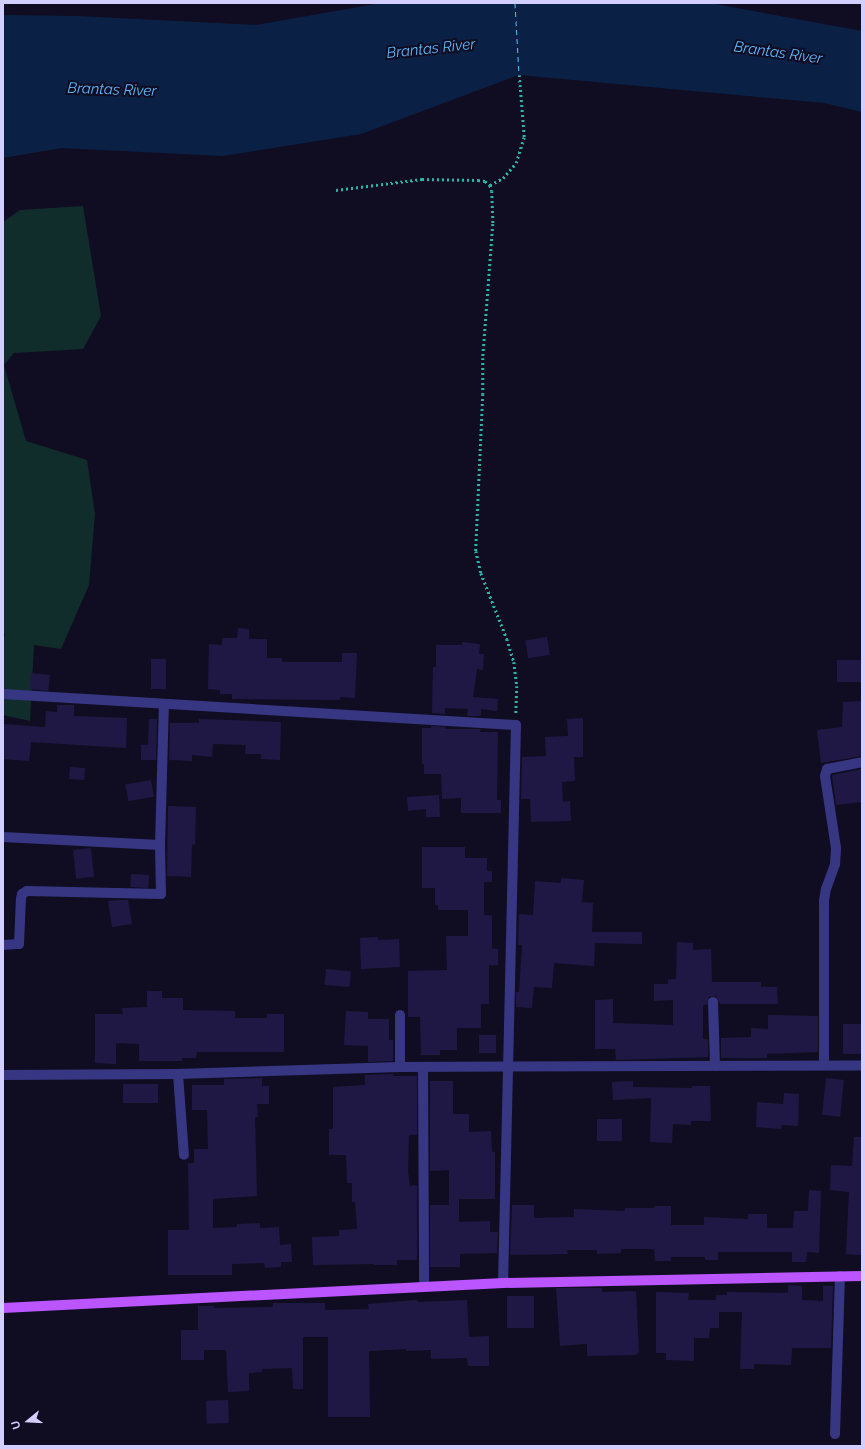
<!DOCTYPE html>
<html>
<head>
<meta charset="utf-8">
<style>
	body { margin:0 }
	#map { position:relative; width:865px; height:1449px; overflow:hidden; background:#100d22; font-family:Raleway,sans-serif }
	div>[style] { position:absolute }
	.green>* { inset:0; background:#102d2b }
	.water>* { inset:0; background:#0a2145 }
	.ferry>* { height:1px; margin-top:-0.5px; transform-origin:0; background:repeating-linear-gradient(90deg,#5cb9ff 0 5px,transparent 0 9px) }
	.building>* { inset:0; background:#201844; transform-origin:0 0 }
	.path>* { height:2.5px; margin-top:-1.25px; transform-origin:0; background:repeating-linear-gradient(90deg,#2ab7aa 0 2px,transparent 0 5px) }
	.minor>* { height:10px; margin:-5px; padding:0 5px; transform-origin:5px; border-radius:5px; background:#373683 }
	.major>* { height:10px; margin:-5px; padding:0 5px; transform-origin:5px; border-radius:5px; background:#ba55ff }
	span { translate:-50% -50%; white-space:nowrap; text-align:center; line-height:1.15; -webkit-text-stroke:4px #100d22; paint-order:stroke }
	.water-label { font-size:15px; color:#5cb9ff; font-style:italic }
	.frame { position:absolute; inset:0; border:4px solid #d2ceff; pointer-events:none }
	.north { position:absolute; left:8px; top:1401px; width:40px; height:40px; -webkit-text-stroke:3px #100d22; paint-order:stroke; rotate:252deg; font-size:11px; font-weight:700; line-height:16px; text-align:center; color:#d2ceff }
	.north::after { content:''; display:block; margin:auto; width:14px; height:18px; background:#d2ceff; clip-path:polygon(50% 0,100% 100%,50% 72%,0 100%) }
</style>
</head>
<body>
<div id="map">
	<div class="green">
		<i style="clip-path:polygon(83px 206px,101px 316px,83px 349px,14px 353px,4px 365px,26px 441px,87px 460px,95px 514px,89px 585px,61px 649px,34px 645px,30px 721px,3px 715px,3px 641px,5px 634px,3px 633px,3px 222px,20px 210px)"></i>
	</div>
	<div class="water">
		<i style="clip-path:polygon(381px 3px,709px 3px,862px 31px,862px 112px,824px 103px,519px 75px,361px 134px,223px 156px,62px 148px,3px 158px,3px 15px,77px 16px,256px 25px)"></i>
	</div>
	<div class="ferry">
		<i style="left:515px;top:3px;width:72px;rotate:86.8deg"></i>
	</div>
	<div class="building">
		<i style="clip-path:polygon(238px 628px,249px 629px,249px 639px,267px 639px,267px 658px,282px 658px,282px 662px,342px 662px,342px 653px,357px 653px,355px 698px,340px 697px,340px 700px,232px 699px,232px 694px,220px 694px,220px 690px,208px 689px,209px 644px,222px 645px,222px 638px,237px 638px)"></i>
		<i style="left:547px;top:637px;width:18px;height:22px;rotate:81deg"></i>
		<i style="clip-path:polygon(462px 642px,480px 644px,479px 654px,484px 654px,483px 670px,477px 669px,473px 697px,498px 699px,497px 711px,481px 709px,481px 716px,467px 716px,468px 709px,445px 708px,445px 714px,432px 713px,433px 667px,436px 667px,436px 645px,462px 645px)"></i>
		<i style="left:151px;top:659px;width:15px;height:30px"></i>
		<i style="left:837px;top:660px;width:25px;height:22px"></i>
		<i style="left:31px;top:673px;width:19px;height:16px;rotate:6deg"></i>
		<i style="clip-path:polygon(862px 701px,862px 756px,821px 763px,817px 730px,842px 727px,843px 702px)"></i>
		<i style="clip-path:polygon(57px 705px,74px 705px,74px 716px,127px 718px,126px 748px,31px 742px,29px 761px,3px 759px,3px 724px,45px 727px,46px 711px,57px 712px)"></i>
		<i style="clip-path:polygon(583px 718px,583px 757px,574px 757px,575px 781px,562px 782px,563px 802px,570px 801px,571px 821px,531px 822px,530px 799px,521px 799px,522px 757px,546px 756px,545px 737px,568px 736px,567px 719px)"></i>
		<i style="clip-path:polygon(149px 719px,157px 719px,156px 760px,141px 760px,141px 745px,148px 745px)"></i>
		<i style="clip-path:polygon(199px 719px,281px 722px,280px 760px,261px 759px,261px 754px,245px 754px,246px 745px,213px 744px,212px 757px,192px 755px,192px 761px,169px 760px,170px 723px,199px 723px)"></i>
		<i style="clip-path:polygon(431px 726px,445px 727px,445px 729px,481px 729px,480px 732px,498px 732px,497px 800px,501px 800px,501px 813px,461px 813px,461px 798px,442px 799px,441px 774px,424px 774px,424px 764px,422px 764px,422px 728px,431px 728px)"></i>
		<i style="left:70px;top:767px;width:15px;height:12px;rotate:4deg"></i>
		<i style="clip-path:polygon(862px 769px,862px 802px,836px 805px,832px 775px)"></i>
		<i style="left:151px;top:780px;width:17px;height:26px;rotate:80deg"></i>
		<i style="clip-path:polygon(439px 795px,440px 817px,426px 817px,426px 809px,408px 811px,407px 797px)"></i>
		<i style="clip-path:polygon(168px 806px,196px 807px,195px 845px,192px 844px,191px 877px,167px 876px)"></i>
		<i style="clip-path:polygon(422px 847px,465px 847px,465px 858px,487px 858px,487px 871px,492px 871px,492px 882px,484px 882px,484px 915px,492px 915px,492px 949px,498px 949px,498px 965px,489px 965px,489px 1004px,481px 1004px,481px 1028px,457px 1028px,457px 1050px,440px 1050px,440px 1055px,421px 1055px,420px 1017px,408px 1017px,408px 971px,447px 970px,446px 936px,468px 936px,468px 910px,438px 910px,438px 905px,435px 905px,435px 888px,422px 888px)"></i>
		<i style="left:91px;top:848px;width:29px;height:18px;rotate:84deg"></i>
		<i style="left:131px;top:874px;width:18px;height:13px;rotate:3deg"></i>
		<i style="clip-path:polygon(561px 878px,584px 880px,582px 902px,593px 903px,592px 932px,642px 932px,642px 944px,595px 943px,594px 966px,554px 963px,552px 988px,534px 987px,532px 1008px,516px 1007px,516px 992px,519px 992px,522px 945px,518px 945px,519px 914px,533px 915px,535px 881px,561px 883px)"></i>
		<i style="clip-path:polygon(118px 900px,128px 900px,132px 924px,112px 927px,108px 901px)"></i>
		<i style="clip-path:polygon(378px 937px,378px 940px,399px 939px,400px 967px,361px 969px,360px 938px)"></i>
		<i style="clip-path:polygon(677px 942px,693px 943px,693px 950px,711px 949px,712px 982px,761px 982px,761px 987px,777px 987px,778px 1004px,720px 1004px,716px 996px,709px 997px,707px 1005px,703px 1005px,703px 1039px,708px 1039px,708px 1057px,616px 1060px,615px 1049px,595px 1049px,595px 1000px,613px 999px,613px 1023px,673px 1025px,673px 1000px,654px 1001px,654px 984px,668px 984px,668px 979px,676px 979px)"></i>
		<i style="left:326px;top:969px;width:25px;height:16px;rotate:5deg"></i>
		<i style="clip-path:polygon(147px 991px,162px 991px,162px 998px,183px 998px,183px 1010px,235px 1011px,235px 1018px,267px 1018px,267px 1014px,284px 1014px,284px 1052px,197px 1052px,196px 1058px,182px 1058px,182px 1061px,139px 1061px,139px 1044px,116px 1043px,116px 1064px,95px 1063px,95px 1014px,123px 1014px,122px 1008px,147px 1007px)"></i>
		<i style="clip-path:polygon(346px 1011px,368px 1012px,368px 1019px,389px 1019px,389px 1040px,393px 1040px,393px 1061px,368px 1062px,368px 1046px,344px 1045px)"></i>
		<i style="clip-path:polygon(768px 1015px,818px 1016px,818px 1052px,767px 1054px,767px 1058px,721px 1058px,721px 1038px,751px 1037px,751px 1028px,768px 1029px)"></i>
		<i style="left:843px;top:1024px;width:19px;height:30px"></i>
		<i style="left:479px;top:1035px;width:17px;height:18px"></i>
		<i style="clip-path:polygon(393px 1074px,393px 1076px,417px 1076px,417px 1135px,409px 1135px,408px 1172px,410px 1186px,417px 1185px,417px 1260px,397px 1260px,397px 1265px,374px 1265px,374px 1264px,313px 1265px,312px 1237px,339px 1236px,339px 1230px,357px 1229px,355px 1202px,352px 1202px,352px 1183px,347px 1183px,346px 1155px,329px 1155px,329px 1129px,333px 1129px,333px 1087px,365px 1085px,365px 1075px)"></i>
		<i style="clip-path:polygon(262px 1078px,262px 1086px,269px 1086px,269px 1104px,257px 1104px,258px 1117px,255px 1117px,257px 1196px,213px 1199px,213px 1228px,237px 1227px,237px 1224px,260px 1223px,260px 1228px,279px 1227px,280px 1245px,291px 1244px,292px 1262px,281px 1262px,281px 1267px,265px 1268px,264px 1263px,232px 1264px,232px 1275px,168px 1275px,168px 1230px,189px 1230px,188px 1163px,194px 1163px,194px 1149px,208px 1149px,207px 1110px,192px 1110px,192px 1085px,224px 1085px,224px 1079px)"></i>
		<i style="left:826px;top:1078px;width:18px;height:37px;rotate:6deg"></i>
		<i style="clip-path:polygon(430px 1081px,453px 1081px,453px 1114px,469px 1114px,469px 1132px,491px 1131px,492px 1152px,495px 1152px,495px 1199px,459px 1199px,459px 1222px,490px 1221px,490px 1232px,498px 1232px,497px 1253px,460px 1254px,460px 1267px,430px 1267px,430px 1205px,449px 1205px,449px 1170px,430px 1171px)"></i>
		<i style="clip-path:polygon(633px 1081px,633px 1087px,692px 1088px,692px 1086px,710px 1086px,711px 1121px,691px 1121px,691px 1125px,673px 1124px,672px 1143px,650px 1142px,651px 1098px,613px 1100px,612px 1082px)"></i>
		<i style="left:123px;top:1084px;width:35px;height:19px"></i>
		<i style="clip-path:polygon(784px 1093px,799px 1094px,798px 1126px,782px 1125px,781px 1129px,756px 1127px,757px 1102px,783px 1104px)"></i>
		<i style="left:597px;top:1119px;width:25px;height:22px"></i>
		<i style="clip-path:polygon(854px 1137px,862px 1137px,862px 1255px,846px 1254px,849px 1192px,830px 1190px,831px 1165px,852px 1166px)"></i>
		<i style="clip-path:polygon(809px 1190px,821px 1191px,819px 1253px,807px 1252px,806px 1262px,792px 1262px,792px 1252px,718px 1252px,718px 1260px,705px 1260px,705px 1257px,671px 1257px,671px 1261px,655px 1261px,654px 1249px,621px 1249px,621px 1253px,597px 1254px,597px 1250px,567px 1250px,568px 1254px,511px 1255px,510px 1253px,512px 1205px,534px 1205px,534px 1218px,574px 1217px,574px 1209px,625px 1211px,625px 1208px,654px 1208px,654px 1206px,671px 1206px,671px 1225px,704px 1225px,704px 1217px,748px 1219px,748px 1214px,767px 1214px,767px 1228px,793px 1228px,794px 1211px,808px 1211px)"></i>
		<i style="clip-path:polygon(788px 1285px,802px 1286px,802px 1300px,823px 1301px,823px 1286px,833px 1286px,831px 1348px,792px 1348px,791px 1365px,754px 1364px,754px 1369px,740px 1369px,742px 1312px,719px 1312px,719px 1328px,710px 1328px,709px 1338px,694px 1338px,694px 1361px,666px 1360px,666px 1353px,656px 1353px,656px 1292px,689px 1293px,688px 1300px,716px 1300px,716px 1295px,727px 1295px,727px 1292px,788px 1293px)"></i>
		<i style="clip-path:polygon(556px 1288px,602px 1288px,602px 1292px,636px 1291px,639px 1353px,637px 1353px,637px 1355px,587px 1356px,587px 1344px,560px 1346px)"></i>
		<i style="left:507px;top:1296px;width:27px;height:32px"></i>
		<i style="clip-path:polygon(417px 1300px,418px 1302px,467px 1300px,469px 1337px,489px 1336px,489px 1366px,468px 1366px,467px 1358px,431px 1359px,431px 1350px,406px 1351px,406px 1349px,369px 1351px,370px 1417px,328px 1417px,328px 1337px,303px 1337px,303px 1389px,293px 1389px,292px 1368px,262px 1369px,262px 1372px,249px 1373px,249px 1391px,228px 1392px,226px 1350px,204px 1350px,204px 1360px,181px 1360px,181px 1330px,198px 1330px,198px 1306px,214px 1306px,214px 1308px,273px 1307px,273px 1303px,325px 1303px,325px 1310px,369px 1309px,368px 1304px)"></i>
		<i style="left:228px;top:1400px;width:23px;height:22px;rotate:88deg"></i>
	</div>
	<div class="path">
		<i style="left:490px;top:185px;width:15px;rotate:-28deg"></i>
		<i style="left:503px;top:178px;width:20px;rotate:-49deg"></i>
		<i style="left:516px;top:163px;width:27px;rotate:-73deg"></i>
		<i style="left:524px;top:137px;width:62px;rotate:-94.6deg"></i>
		<i style="left:336px;top:190px;width:87px;rotate:-7.3deg"></i>
		<i style="left:422px;top:179px;width:56px;rotate:1deg"></i>
		<i style="left:478px;top:180px;width:7px;rotate:8deg"></i>
		<i style="left:485px;top:181px;width:6px;rotate:39deg"></i>
		<i style="left:490px;top:185px;width:6px;rotate:72deg"></i>
		<i style="left:492px;top:191px;width:33px;rotate:88deg"></i>
		<i style="left:493px;top:224px;width:134px;rotate:94.3deg"></i>
		<i style="left:483px;top:358px;width:36px;rotate:90deg"></i>
		<i style="left:483px;top:394px;width:157px;rotate:92.6deg"></i>
		<i style="left:476px;top:551px;width:23px;rotate:77deg"></i>
		<i style="left:481px;top:573px;width:71px;rotate:68.5deg"></i>
		<i style="left:507px;top:639px;width:24px;rotate:73deg"></i>
		<i style="left:514px;top:662px;width:24px;rotate:83deg"></i>
		<i style="left:517px;top:686px;width:29px;rotate:92deg"></i>
	</div>
	<div class="minor">
		<i style="left:3px;top:694px;width:514px;rotate:3.46deg"></i>
		<i style="left:516px;top:725px;width:558px;rotate:91.33deg"></i>
		<i style="left:3px;top:837px;width:157px;rotate:2.9deg"></i>
		<i style="left:160px;top:845px;width:140px;rotate:-88.4deg"></i>
		<i style="left:3px;top:945px;width:16px;rotate:-4deg"></i>
		<i style="left:19px;top:944px;width:45px;rotate:-87.5deg"></i>
		<i style="left:21px;top:899px;width:5px;rotate:-79deg"></i>
		<i style="left:22px;top:894px;width:6px;rotate:-31deg"></i>
		<i style="left:27px;top:891px;width:134px;rotate:1.3deg"></i>
		<i style="left:161px;top:894px;width:49px;rotate:-91.2deg"></i>
		<i style="left:713px;top:1002px;width:64px;rotate:88.2deg"></i>
		<i style="left:824px;top:1065px;width:164px;rotate:-90deg"></i>
		<i style="left:824px;top:901px;width:12px;rotate:-81deg"></i>
		<i style="left:826px;top:889px;width:27px;rotate:-70deg"></i>
		<i style="left:835px;top:864px;width:16px;rotate:-86deg"></i>
		<i style="left:836px;top:848px;width:73px;rotate:-98.7deg"></i>
		<i style="left:825px;top:776px;width:7px;rotate:-74deg"></i>
		<i style="left:827px;top:769px;width:36px;rotate:-11deg"></i>
		<i style="left:400px;top:1067px;width:52px;rotate:-90deg"></i>
		<i style="left:423px;top:1068px;width:218px;rotate:89.7deg"></i>
		<i style="left:178px;top:1074px;width:81px;rotate:85.8deg"></i>
		<i style="left:3px;top:1075px;width:175px;rotate:-0.3deg"></i>
		<i style="left:178px;top:1074px;width:222px;rotate:-1.8deg"></i>
		<i style="left:400px;top:1067px;width:462px;rotate:-0.2deg"></i>
		<i style="left:835px;top:1434px;width:158px;rotate:-88.2deg"></i>
	</div>
	<div class="major">
		<i style="left:3px;top:1308px;width:501px;rotate:-2.86deg"></i>
		<i style="left:503px;top:1283px;width:359px;rotate:-1.1deg"></i>
	</div>
	<div class="water-label">
		<span style="left:431px;top:49px;rotate:-6deg">Brantas River</span>
		<span style="left:778px;top:53px;rotate:8deg">Brantas River</span>
		<span style="left:112px;top:90px;rotate:2deg">Brantas River</span>
	</div>
	<div class="frame"></div>
	<div class="north">U</div>
</div>
</body>
</html>
